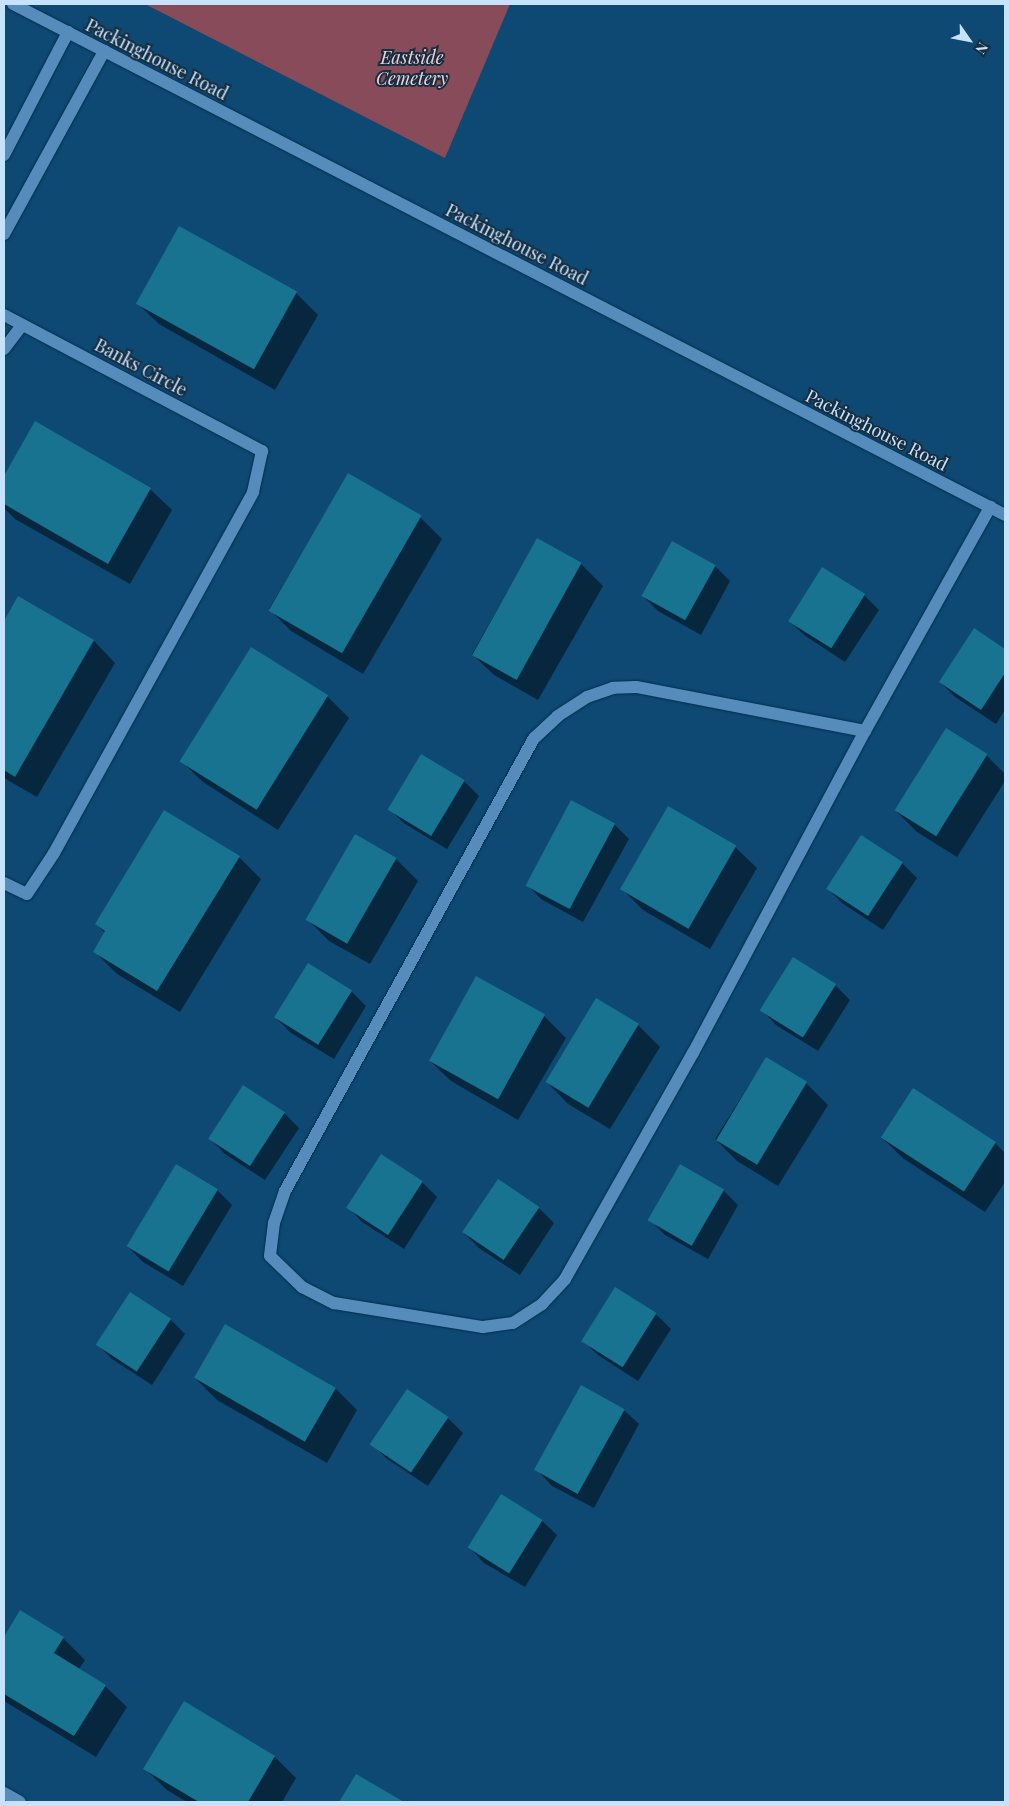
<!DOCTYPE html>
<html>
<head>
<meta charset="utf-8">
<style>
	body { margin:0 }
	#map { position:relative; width:1009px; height:1806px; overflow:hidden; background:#0d4973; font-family:"Playfair Display",serif }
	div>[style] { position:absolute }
	.green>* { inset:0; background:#874b59 }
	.shadow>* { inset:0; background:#0007 }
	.building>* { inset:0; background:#187391; transform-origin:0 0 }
	.roads { filter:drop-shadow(0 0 1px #012e4d) drop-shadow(0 0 1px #012e4d) }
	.lane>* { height:12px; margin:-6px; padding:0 6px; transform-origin:6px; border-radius:6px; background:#558cbb }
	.street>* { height:12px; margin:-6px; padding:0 6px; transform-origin:6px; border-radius:6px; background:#558cbb }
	span { translate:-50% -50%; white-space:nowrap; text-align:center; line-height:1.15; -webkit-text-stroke:4px #172e41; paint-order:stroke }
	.park-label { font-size:18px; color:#efd2d7; font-style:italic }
	.street-label { font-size:18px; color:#c6e2fc }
	.frame { position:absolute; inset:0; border:5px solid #c6e2fc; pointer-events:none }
	.north { position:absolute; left:944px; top:15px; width:50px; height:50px; -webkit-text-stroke:4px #172e41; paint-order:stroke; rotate:123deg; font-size:14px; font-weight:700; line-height:20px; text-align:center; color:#c6e2fc }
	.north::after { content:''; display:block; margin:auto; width:18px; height:22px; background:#c6e2fc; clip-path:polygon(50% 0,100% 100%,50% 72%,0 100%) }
</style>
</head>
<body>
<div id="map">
	<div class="green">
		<i style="clip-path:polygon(145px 4px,510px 4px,445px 158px)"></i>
	</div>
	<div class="shadow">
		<i style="clip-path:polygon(296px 293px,318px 315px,275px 390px,159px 324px,137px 303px)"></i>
		<i style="clip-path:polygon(36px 423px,150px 489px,172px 510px,130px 584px,15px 519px,4px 508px,4px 479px)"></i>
		<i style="clip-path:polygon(348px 475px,420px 517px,442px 539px,363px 674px,291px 631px,269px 609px)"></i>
		<i style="clip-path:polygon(537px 539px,581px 564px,603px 586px,538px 700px,494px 675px,472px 654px)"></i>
		<i style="clip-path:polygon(715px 566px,730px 581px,701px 635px,658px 611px,643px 596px)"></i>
		<i style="clip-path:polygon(864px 595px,879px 610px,845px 662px,804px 635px,789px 621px)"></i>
		<i style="clip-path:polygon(19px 598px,94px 641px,115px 663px,37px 797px,4px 778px,4px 623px)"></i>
		<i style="clip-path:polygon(974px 630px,1005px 650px,1005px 710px,996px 724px,955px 697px,940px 682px)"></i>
		<i style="clip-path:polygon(252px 648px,327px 696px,349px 718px,278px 830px,203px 782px,181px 761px)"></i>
		<i style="clip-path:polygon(986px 755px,1005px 774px,1005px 781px,957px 857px,917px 832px,895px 810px)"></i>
		<i style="clip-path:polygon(464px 781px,479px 796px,447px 849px,405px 824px,390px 810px)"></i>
		<i style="clip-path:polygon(614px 824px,629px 839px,583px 922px,541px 899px,526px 884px)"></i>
		<i style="clip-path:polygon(355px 835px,396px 859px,418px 881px,370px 964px,329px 941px,307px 919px)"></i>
		<i style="clip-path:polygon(735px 847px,757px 868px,710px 949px,643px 910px,621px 888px)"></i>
		<i style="clip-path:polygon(239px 857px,261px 879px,180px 1012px,117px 974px,95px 952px,106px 934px,96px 924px)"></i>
		<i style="clip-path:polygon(902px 863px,917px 878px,883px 930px,842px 903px,827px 888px)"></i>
		<i style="clip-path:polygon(794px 959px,835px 985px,850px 1000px,818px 1051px,776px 1025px,762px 1010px)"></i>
		<i style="clip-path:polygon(351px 991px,366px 1006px,334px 1059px,291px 1033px,276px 1018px)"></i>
		<i style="clip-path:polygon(544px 1016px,566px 1038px,518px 1120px,451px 1081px,429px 1060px)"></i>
		<i style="clip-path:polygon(638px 1025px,660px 1047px,610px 1129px,568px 1104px,547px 1082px)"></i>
		<i style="clip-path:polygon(766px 1058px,806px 1083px,828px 1105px,778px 1186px,737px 1161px,715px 1139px)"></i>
		<i style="clip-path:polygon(284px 1113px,299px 1128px,265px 1180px,225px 1154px,210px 1139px)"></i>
		<i style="clip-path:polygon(882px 1138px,995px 1143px,1005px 1153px,1005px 1182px,985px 1212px,904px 1159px)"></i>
		<i style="clip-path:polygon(381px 1155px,422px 1182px,437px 1197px,404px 1249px,362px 1222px,348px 1207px)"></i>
		<i style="clip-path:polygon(217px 1190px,232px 1205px,183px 1286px,143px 1262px,128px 1247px)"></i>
		<i style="clip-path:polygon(723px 1190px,738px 1205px,708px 1259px,665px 1235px,650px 1220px)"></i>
		<i style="clip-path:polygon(539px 1208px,554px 1223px,520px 1275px,479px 1248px,464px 1233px)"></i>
		<i style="clip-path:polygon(656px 1314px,671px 1329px,638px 1381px,598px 1355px,583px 1341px)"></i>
		<i style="clip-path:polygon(171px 1320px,185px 1334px,152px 1385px,112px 1359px,97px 1344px)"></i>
		<i style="clip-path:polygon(195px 1378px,335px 1388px,357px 1410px,327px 1463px,217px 1400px)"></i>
		<i style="clip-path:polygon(624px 1410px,639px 1424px,594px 1508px,552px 1486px,538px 1471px)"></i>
		<i style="clip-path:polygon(448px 1418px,463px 1433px,428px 1486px,387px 1459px,372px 1444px)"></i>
		<i style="clip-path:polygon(542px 1521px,557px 1535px,525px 1587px,484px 1563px,470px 1548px)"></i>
		<i style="clip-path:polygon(21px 1612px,63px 1638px,85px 1660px,79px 1669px,105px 1686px,127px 1707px,96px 1757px,4px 1701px,4px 1640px)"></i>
		<i style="clip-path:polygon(184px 1703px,275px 1757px,296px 1778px,282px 1802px,187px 1802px,167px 1790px,145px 1769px)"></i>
		<i style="clip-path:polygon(357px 1776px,401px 1802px,341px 1802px)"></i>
	</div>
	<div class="building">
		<i style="left:179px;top:226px;width:135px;height:89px;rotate:29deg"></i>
		<i style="clip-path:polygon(35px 421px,151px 488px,108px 564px,4px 504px,4px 476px)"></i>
		<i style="left:348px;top:473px;width:85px;height:159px;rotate:30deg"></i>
		<i style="left:537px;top:538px;width:51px;height:134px;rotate:29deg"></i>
		<i style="left:672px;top:541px;width:50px;height:63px;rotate:29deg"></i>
		<i style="left:822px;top:567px;width:51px;height:64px;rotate:32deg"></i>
		<i style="clip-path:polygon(18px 596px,94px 640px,15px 777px,4px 770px,4px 621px)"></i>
		<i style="clip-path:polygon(974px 628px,1005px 649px,1005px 673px,981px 710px,939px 682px)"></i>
		<i style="left:251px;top:647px;width:91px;height:135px;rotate:32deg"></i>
		<i style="left:946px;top:728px;width:49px;height:97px;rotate:32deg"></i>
		<i style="left:421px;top:754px;width:51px;height:65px;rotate:31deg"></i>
		<i style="left:571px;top:800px;width:50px;height:97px;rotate:28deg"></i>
		<i style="left:668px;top:806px;width:79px;height:96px;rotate:30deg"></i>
		<i style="clip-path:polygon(164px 810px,240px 856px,157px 991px,93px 952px,105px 931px,95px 924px)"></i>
		<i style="left:355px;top:834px;width:48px;height:99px;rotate:30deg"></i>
		<i style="left:861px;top:835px;width:50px;height:64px;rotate:33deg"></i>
		<i style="left:793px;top:957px;width:51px;height:63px;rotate:32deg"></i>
		<i style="left:308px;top:963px;width:52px;height:64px;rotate:32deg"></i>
		<i style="left:476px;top:976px;width:79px;height:97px;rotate:29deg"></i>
		<i style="left:596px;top:998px;width:50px;height:98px;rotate:31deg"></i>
		<i style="left:766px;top:1057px;width:48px;height:97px;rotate:31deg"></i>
		<i style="left:243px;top:1085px;width:50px;height:64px;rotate:33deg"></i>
		<i style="left:913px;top:1088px;width:99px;height:59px;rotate:33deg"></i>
		<i style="left:381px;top:1154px;width:50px;height:64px;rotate:33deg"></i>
		<i style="left:176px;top:1164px;width:49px;height:96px;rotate:31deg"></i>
		<i style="left:680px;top:1164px;width:51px;height:65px;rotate:30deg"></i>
		<i style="left:498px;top:1179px;width:50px;height:64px;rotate:34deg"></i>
		<i style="left:615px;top:1287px;width:49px;height:64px;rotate:32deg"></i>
		<i style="left:130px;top:1292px;width:49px;height:63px;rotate:33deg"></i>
		<i style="left:225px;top:1324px;width:128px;height:62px;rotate:30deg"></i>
		<i style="left:581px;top:1385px;width:50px;height:97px;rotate:29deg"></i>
		<i style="left:407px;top:1389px;width:50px;height:67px;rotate:34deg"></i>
		<i style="left:501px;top:1494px;width:49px;height:63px;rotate:32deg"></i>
		<i style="clip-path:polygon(20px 1610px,64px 1637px,54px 1653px,106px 1685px,74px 1736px,4px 1694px,4px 1637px)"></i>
		<i style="clip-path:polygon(184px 1701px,275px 1756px,248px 1802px,199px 1802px,143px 1769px)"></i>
		<i style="clip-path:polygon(356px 1774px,404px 1802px,339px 1802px)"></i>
	</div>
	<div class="roads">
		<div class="lane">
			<i style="left:865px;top:731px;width:233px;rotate:-169.1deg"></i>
			<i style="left:636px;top:687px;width:23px;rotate:178deg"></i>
			<i style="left:613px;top:688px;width:28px;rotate:161deg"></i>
			<i style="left:587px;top:697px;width:35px;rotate:147deg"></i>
			<i style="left:558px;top:716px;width:33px;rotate:137deg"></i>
			<i style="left:534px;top:738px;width:517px;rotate:118.8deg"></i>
			<i style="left:285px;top:1191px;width:34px;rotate:109deg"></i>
			<i style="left:274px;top:1223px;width:33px;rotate:97deg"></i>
			<i style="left:270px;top:1256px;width:45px;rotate:44.1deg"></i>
			<i style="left:302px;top:1287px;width:36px;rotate:27deg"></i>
			<i style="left:334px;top:1303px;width:151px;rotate:9.2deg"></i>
			<i style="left:483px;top:1327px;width:30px;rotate:-8deg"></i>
			<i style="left:513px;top:1323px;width:35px;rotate:-33deg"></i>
			<i style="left:542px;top:1304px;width:34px;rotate:-47deg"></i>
			<i style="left:565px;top:1279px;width:260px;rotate:-60.5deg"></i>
			<i style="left:693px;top:1053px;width:365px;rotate:-61.9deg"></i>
			<i style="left:865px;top:731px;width:257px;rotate:-60.8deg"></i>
			<i style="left:4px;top:883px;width:25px;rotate:26deg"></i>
			<i style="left:27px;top:894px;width:49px;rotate:-56.6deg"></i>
			<i style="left:54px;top:853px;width:412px;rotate:-61.1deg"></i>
			<i style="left:253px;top:492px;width:42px;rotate:-77.6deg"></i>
		</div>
		<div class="street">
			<i style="left:13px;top:4px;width:1116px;rotate:27.25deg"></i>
			<i style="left:4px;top:155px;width:139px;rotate:-62.5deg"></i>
			<i style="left:4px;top:234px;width:209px;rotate:-61.3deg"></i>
			<i style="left:4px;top:315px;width:292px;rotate:27.8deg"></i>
			<i style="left:4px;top:349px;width:30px;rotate:-53deg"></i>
			<i style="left:4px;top:1793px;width:18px;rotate:29deg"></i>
		</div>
	</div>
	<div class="park-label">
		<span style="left:412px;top:68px">Eastside<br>Cemetery</span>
	</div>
	<div class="street-label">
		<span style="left:157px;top:59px;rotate:27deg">Packinghouse Road</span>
		<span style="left:517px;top:244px;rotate:27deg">Packinghouse Road</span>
		<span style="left:141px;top:367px;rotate:28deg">Banks Circle</span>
		<span style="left:877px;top:430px;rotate:27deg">Packinghouse Road</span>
	</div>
	<div class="frame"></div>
	<div class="north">N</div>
</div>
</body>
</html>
